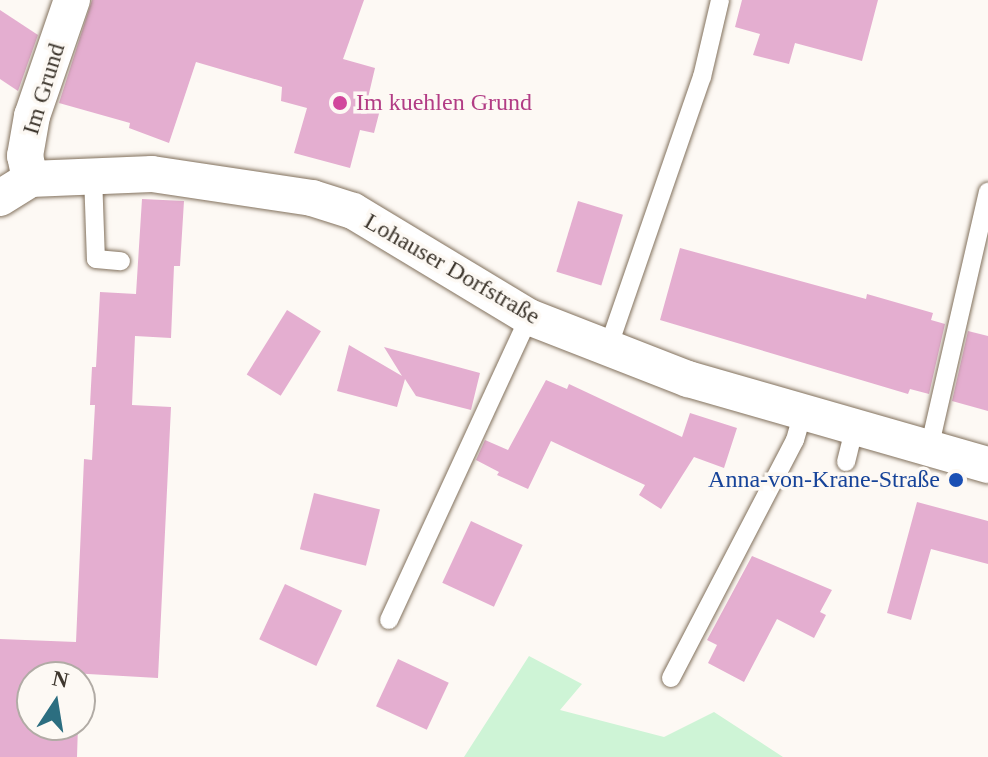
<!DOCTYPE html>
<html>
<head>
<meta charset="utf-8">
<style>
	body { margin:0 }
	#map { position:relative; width:988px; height:757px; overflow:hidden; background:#fdf9f4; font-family:"Times New Roman",serif }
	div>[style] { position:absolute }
	.green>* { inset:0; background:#cef4d6 }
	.building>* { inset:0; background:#e4aed0; transform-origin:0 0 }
	.roads { filter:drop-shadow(0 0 2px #82715d) drop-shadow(0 0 2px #82715d) }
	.service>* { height:18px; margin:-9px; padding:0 9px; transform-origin:9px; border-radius:9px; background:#fff }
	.minor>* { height:36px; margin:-18px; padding:0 18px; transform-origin:18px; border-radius:18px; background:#fff }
	.dots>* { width:22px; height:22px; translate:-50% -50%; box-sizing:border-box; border:4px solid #fdf9f4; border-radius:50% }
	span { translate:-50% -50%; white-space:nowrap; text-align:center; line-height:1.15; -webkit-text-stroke:7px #fdf9f4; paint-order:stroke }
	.street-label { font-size:24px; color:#3e372e }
	.hotel-label { font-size:24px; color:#b23c85 }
	.left { translate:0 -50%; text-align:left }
	.transit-label { font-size:24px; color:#164399 }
	.right { translate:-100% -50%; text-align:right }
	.north { position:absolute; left:16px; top:661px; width:80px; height:80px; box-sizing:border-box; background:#fdf9f4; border:2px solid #b1aba5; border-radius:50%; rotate:12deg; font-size:22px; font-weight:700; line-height:32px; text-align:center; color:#3e372e }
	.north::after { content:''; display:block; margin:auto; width:28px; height:36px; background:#2c6e80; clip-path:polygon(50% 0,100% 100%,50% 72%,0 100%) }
</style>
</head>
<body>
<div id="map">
	<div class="green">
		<i style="clip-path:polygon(529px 656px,582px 684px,560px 710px,664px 737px,714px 712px,783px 757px,464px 757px)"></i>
	</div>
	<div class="building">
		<i style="clip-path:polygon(92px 0,364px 0,343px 59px,375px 68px,367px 102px,381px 106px,374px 133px,360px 130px,350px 168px,294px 153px,307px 108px,281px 101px,282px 87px,196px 62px,169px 143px,129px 128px,130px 123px,59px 103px)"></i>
		<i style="clip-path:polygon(742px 0,878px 0,862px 61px,795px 43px,789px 64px,753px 55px,760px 34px,735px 27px)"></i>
		<i style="clip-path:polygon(0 10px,38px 35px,18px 91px,0 79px)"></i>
		<i style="clip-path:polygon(142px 199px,184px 201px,180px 266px,174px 266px,171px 338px,135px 336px,132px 405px,171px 407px,158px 678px,53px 672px,53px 677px,32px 677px,32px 725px,78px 725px,77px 757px,0 757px,0 639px,76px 642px,84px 459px,92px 460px,95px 405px,90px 405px,92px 367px,96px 367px,100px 292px,136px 294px)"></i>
		<i style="left:578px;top:201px;width:47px;height:74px;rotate:17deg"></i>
		<i style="clip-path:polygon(680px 248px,866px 299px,867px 294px,933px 313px,931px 320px,945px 324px,929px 394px,910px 389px,908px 394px,660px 320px)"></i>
		<i style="left:287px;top:310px;width:40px;height:76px;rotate:32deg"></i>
		<i style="clip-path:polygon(968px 331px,988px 336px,988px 411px,952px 401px)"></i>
		<i style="clip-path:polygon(349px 345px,402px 376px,384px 347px,480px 373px,471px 410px,416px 396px,405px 379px,397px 407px,337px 391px)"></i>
		<i style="clip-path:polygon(546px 380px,567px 389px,569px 384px,682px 437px,690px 413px,737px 428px,724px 468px,694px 457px,661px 509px,639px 495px,645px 485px,551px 441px,528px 489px,497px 475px,499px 472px,476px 460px,485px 440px,508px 450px)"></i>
		<i style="left:314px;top:493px;width:68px;height:58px;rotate:14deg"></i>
		<i style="clip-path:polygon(917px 502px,988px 521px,988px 564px,931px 549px,911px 620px,887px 613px)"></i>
		<i style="left:471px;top:521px;width:57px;height:68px;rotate:25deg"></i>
		<i style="clip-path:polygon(752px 556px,832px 590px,820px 612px,826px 615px,814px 638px,777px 619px,744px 682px,708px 663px,717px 645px,707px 640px)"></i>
		<i style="left:285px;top:584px;width:63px;height:61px;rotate:25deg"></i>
		<i style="left:398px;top:659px;width:56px;height:52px;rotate:25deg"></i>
	</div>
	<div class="roads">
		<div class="service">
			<i style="left:93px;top:175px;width:84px;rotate:88deg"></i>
			<i style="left:96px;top:259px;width:25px;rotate:5deg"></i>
			<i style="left:608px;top:348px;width:287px;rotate:-70.9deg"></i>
			<i style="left:702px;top:77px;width:79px;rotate:-76.8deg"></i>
			<i style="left:929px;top:449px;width:264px;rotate:-77.1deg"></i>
			<i style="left:846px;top:462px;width:36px;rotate:-76deg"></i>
			<i style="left:389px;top:620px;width:334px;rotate:-65.2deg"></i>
			<i style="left:671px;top:678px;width:268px;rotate:-62.5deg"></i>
			<i style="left:795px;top:440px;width:29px;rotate:-74deg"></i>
		</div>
		<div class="minor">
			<i style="left:30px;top:179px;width:24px;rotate:-102deg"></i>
			<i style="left:25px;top:156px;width:41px;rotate:-80.1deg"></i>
			<i style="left:32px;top:116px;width:123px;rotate:-71deg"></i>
			<i style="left:0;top:198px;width:36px;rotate:-32deg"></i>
			<i style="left:30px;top:179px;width:122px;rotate:-2.3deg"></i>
			<i style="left:152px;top:174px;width:162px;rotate:8.5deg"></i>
			<i style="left:312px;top:198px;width:43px;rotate:17.6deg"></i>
			<i style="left:353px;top:211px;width:205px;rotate:31.1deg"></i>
			<i style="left:529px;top:317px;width:171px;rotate:21.3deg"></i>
			<i style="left:688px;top:379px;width:312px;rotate:16deg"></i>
		</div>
	</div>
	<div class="dots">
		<i style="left:340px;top:103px;background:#d1479c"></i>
		<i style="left:956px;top:480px;background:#1a4fb4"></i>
	</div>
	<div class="street-label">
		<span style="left:44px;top:89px;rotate:-73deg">Im Grund</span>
		<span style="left:452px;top:269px;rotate:30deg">Lohauser Dorfstraße</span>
	</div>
	<div class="hotel-label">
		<span class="left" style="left:356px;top:103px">Im kuehlen Grund</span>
	</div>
	<div class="transit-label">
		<span class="right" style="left:940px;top:480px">Anna-von-Krane-Straße</span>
	</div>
	<div class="north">N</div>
</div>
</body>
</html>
